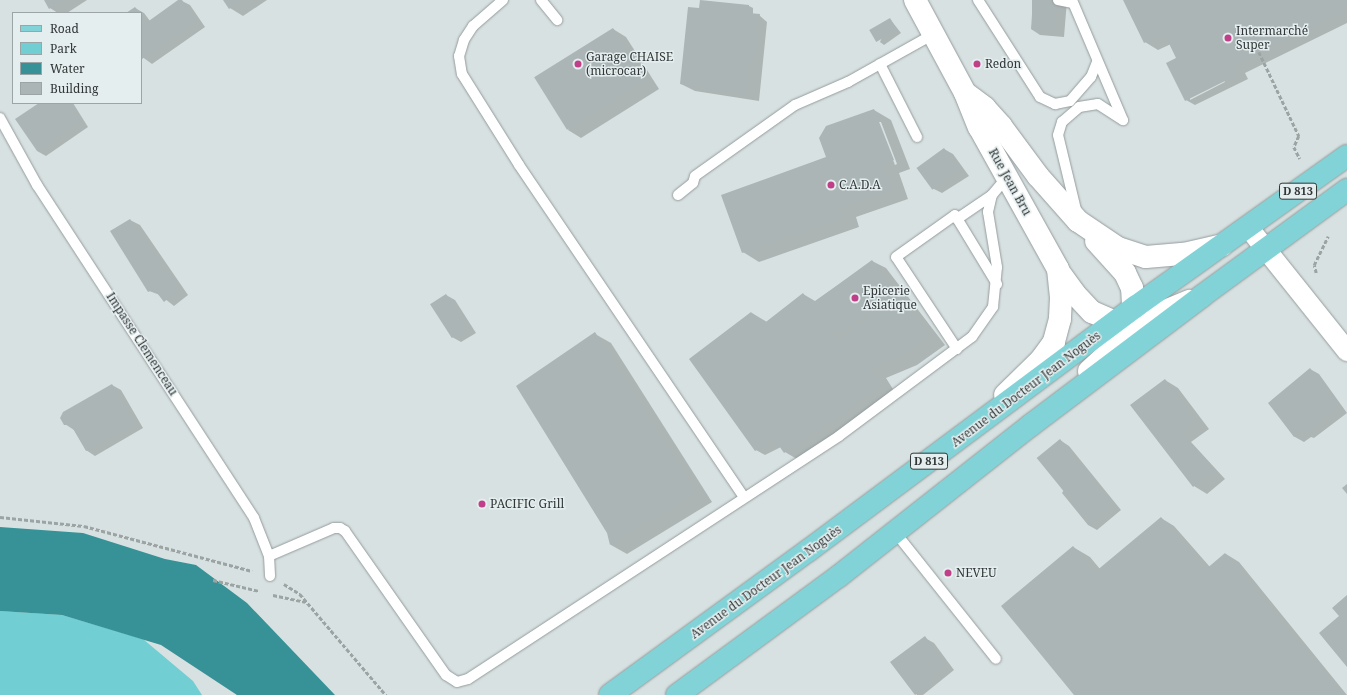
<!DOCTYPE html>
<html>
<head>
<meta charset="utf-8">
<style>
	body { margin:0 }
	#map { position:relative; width:1347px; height:695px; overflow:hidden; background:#d8e1e1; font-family:"Noto Serif",serif }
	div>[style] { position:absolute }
	.green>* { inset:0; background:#71ced3 }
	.water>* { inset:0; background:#369296 }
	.shadow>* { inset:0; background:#0003 }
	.building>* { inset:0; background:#acb5b5; transform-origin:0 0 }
	.path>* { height:2.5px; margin-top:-1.25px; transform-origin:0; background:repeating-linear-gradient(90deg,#9ca3a3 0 4px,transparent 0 6px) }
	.roads { filter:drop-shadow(0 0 1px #949c9d) drop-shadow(0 0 1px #949c9d) }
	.service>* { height:10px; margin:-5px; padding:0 5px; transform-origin:5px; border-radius:5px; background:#fff }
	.minor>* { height:20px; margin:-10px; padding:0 10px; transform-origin:10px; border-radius:10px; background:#fff }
	.tertiary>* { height:22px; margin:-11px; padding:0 11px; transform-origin:11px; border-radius:11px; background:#fff }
	.primary>* { height:22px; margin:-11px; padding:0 11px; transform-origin:11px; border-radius:11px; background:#82d3d7 }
	.dots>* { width:11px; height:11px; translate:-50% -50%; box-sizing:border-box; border:2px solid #e5eeef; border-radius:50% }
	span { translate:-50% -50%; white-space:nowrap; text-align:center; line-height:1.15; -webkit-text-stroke:3px #e5eeef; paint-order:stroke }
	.shield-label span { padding:1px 3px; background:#e5eeef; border:1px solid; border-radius:3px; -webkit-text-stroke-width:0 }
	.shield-label { font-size:11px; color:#313535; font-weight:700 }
	.poi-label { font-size:12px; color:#313535 }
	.left { translate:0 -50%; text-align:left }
	.street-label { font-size:12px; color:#313535 }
	.legend { position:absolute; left:12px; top:12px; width:130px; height:92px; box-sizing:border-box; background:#e5eeef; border:1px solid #9da4a5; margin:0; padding:5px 7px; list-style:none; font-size:12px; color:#313535 }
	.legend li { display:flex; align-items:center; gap:8px; height:20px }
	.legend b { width:20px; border:1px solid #9da4a5 }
</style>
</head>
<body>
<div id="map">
	<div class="green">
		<i style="clip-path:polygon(0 611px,62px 615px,143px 639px,193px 681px,202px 695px,0 695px)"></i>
	</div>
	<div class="water">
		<i style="clip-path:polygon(0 527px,83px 533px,165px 559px,196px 565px,247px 603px,335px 695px,237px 695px,161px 645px,62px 615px,0 611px)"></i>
	</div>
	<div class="shadow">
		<i style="clip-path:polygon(45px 0,87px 0,67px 13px,58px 13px,50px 8px)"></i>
		<i style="clip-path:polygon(180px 0,190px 5px,205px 27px,152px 64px,141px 56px,141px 13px,128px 13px,135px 8px,144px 13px,150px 21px)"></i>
		<i style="clip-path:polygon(224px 0,267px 0,243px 16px,230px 8px)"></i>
		<i style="clip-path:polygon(1033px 0,1067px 0,1064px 37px,1040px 35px,1031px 29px)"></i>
		<i style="clip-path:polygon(evenodd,1124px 0,1347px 0,1347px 23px,1245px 73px,1248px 79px,1195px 105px,1186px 100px,1179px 61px,1171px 44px,1158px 50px,1145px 42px,1124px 0,1224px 80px,1225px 82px,1190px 100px,1190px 97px,1224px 80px)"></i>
		<i style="clip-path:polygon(731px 4px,749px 6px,753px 8px,753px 15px,759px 15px,767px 22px,759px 101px,695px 91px,681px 84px,704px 10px)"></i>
		<i style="clip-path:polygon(890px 19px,901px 33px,884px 45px,880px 42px)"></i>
		<i style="clip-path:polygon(613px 29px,626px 37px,659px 89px,581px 138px,568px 130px)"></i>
		<i style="clip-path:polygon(41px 103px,73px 103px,88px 127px,46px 156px,37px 151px)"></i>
		<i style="clip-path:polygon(evenodd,874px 110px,891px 120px,910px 169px,899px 173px,908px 199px,856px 217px,859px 227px,759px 262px,743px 252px,874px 110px,878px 122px,881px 122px,897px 164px,895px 165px,878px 122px)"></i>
		<i style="clip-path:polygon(944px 149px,953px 154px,969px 176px,942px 193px,932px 188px)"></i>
		<i style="clip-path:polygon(130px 220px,140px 225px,188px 295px,174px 306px,160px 295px,149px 291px)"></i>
		<i style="clip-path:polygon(872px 261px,886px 268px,945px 345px,917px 365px,886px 378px,898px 397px,802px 462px,785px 452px,781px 447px,765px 455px,756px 450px,752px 313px,767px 322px,803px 294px,815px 301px)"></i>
		<i style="clip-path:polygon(446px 295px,455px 300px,476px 333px,461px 342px,452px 337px)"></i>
		<i style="clip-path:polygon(595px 334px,611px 343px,712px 502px,627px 554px,611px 545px)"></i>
		<i style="clip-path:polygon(1310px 369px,1319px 374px,1347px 413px,1314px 438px,1311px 437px,1304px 442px,1295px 437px,1269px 403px)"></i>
		<i style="clip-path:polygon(1165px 380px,1178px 388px,1209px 429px,1191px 442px,1225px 479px,1207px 494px,1194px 486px)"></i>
		<i style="clip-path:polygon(112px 385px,121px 390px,143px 428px,95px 456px,86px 450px,74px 430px,65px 424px)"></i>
		<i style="clip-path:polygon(1060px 440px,1069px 446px,1121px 510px,1097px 530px,1088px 525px,1062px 493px,1064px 490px)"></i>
		<i style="clip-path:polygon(1161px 518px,1174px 526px,1210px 567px,1226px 554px,1239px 562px,1347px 695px,1075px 695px,1073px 547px,1090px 557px,1100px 569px)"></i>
		<i style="clip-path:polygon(925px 638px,934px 643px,954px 670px,923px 695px,917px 695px,891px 662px)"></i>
	</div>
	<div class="building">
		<i style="clip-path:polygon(44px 0,63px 0,49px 9px)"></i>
		<i style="clip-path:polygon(178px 0,182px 0,197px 22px,142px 59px,141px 15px,146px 23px)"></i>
		<i style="clip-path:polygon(223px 0,242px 0,229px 9px)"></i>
		<i style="clip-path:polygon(700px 0,749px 5px,749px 13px,760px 14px,755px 58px,750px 57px,746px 94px,680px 84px,688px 7px,699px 8px)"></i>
		<i style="left:1032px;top:0;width:25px;height:30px"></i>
		<i style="clip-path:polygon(1123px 0,1347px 0,1347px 9px,1235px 64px,1239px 74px,1185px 101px,1166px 63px,1176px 58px,1164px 33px,1144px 43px)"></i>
		<i style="clip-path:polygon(135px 7px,140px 13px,126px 13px)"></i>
		<i style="left:890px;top:18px;width:14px;height:24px;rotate:60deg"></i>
		<i style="left:613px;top:28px;width:62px;height:93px;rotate:58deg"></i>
		<i style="clip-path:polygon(39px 103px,68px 103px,80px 121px,37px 151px,15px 119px)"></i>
		<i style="clip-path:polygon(874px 109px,894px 160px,883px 164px,892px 190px,839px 208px,843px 218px,742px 253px,721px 195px,826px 157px,819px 138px,826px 126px)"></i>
		<i style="left:944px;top:148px;width:27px;height:34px;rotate:54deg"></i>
		<i style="clip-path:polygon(130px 219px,179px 289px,164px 302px,154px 289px,148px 292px,110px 231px)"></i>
		<i style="left:872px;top:260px;width:42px;height:73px;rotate:54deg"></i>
		<i style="clip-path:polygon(803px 293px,838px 340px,899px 295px,929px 335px,900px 356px,870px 368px,881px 387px,784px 453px,775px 440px,755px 451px,689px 359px,751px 312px,762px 325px)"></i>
		<i style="left:446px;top:294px;width:40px;height:19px;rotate:57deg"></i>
		<i style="clip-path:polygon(595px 332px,696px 492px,610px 545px,607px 533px,516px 386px)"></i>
		<i style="clip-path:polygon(1310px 368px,1340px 407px,1304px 434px,1303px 431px,1294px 437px,1268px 403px)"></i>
		<i style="clip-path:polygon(1165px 379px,1196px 421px,1181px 432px,1213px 471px,1193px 487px,1130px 405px)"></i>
		<i style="clip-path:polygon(112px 384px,135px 423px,86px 451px,71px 425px,64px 425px,60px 418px,63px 412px)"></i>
		<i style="left:1060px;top:439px;width:84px;height:30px;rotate:51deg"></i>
		<i style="clip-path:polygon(1347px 484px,1347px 494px,1342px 488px)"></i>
		<i style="clip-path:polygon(1161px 517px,1205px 570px,1225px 553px,1343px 695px,1074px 695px,1001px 606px,1073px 546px,1095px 572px)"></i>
		<i style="clip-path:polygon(1347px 595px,1347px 667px,1319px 633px,1339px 616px,1332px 608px)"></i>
		<i style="clip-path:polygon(925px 636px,945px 665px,931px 675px,935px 680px,915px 695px,890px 662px)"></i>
	</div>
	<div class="path">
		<i style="left:1259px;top:52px;width:93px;rotate:64.5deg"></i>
		<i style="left:1299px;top:136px;width:12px;rotate:114deg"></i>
		<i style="left:1294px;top:147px;width:13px;rotate:63deg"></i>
		<i style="left:1316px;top:273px;width:8px;rotate:-104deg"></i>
		<i style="left:1314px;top:265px;width:32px;rotate:-64deg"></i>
		<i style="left:0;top:517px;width:84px;rotate:6.1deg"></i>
		<i style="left:84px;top:526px;width:174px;rotate:15deg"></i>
		<i style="left:213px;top:580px;width:47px;rotate:13.4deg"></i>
		<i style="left:284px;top:584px;width:19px;rotate:32deg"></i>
		<i style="left:300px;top:594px;width:133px;rotate:49.6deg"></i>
		<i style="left:273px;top:595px;width:33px;rotate:12deg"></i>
	</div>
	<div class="roads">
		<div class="service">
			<i style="left:503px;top:0;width:40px;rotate:139deg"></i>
			<i style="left:473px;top:26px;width:17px;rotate:123deg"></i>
			<i style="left:464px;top:40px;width:17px;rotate:107deg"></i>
			<i style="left:459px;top:56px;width:18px;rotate:81deg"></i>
			<i style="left:462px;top:74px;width:107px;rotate:57.9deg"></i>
			<i style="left:519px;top:165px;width:401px;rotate:55.9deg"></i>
			<i style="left:541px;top:0;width:26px;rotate:51deg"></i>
			<i style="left:978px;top:0;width:115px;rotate:57.4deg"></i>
			<i style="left:1040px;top:97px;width:17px;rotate:25deg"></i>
			<i style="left:1055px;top:104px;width:15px;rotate:-11deg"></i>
			<i style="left:1070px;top:101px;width:32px;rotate:-49deg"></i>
			<i style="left:1091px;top:77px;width:16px;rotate:-68deg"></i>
			<i style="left:1058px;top:0;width:14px;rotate:12deg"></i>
			<i style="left:1072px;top:0;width:130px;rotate:67deg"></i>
			<i style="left:880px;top:64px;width:82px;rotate:63.1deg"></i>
			<i style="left:0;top:118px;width:77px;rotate:61.1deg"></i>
			<i style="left:37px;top:185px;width:397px;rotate:56.9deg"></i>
			<i style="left:254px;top:518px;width:41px;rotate:68.5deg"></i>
			<i style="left:269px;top:556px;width:20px;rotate:87deg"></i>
			<i style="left:678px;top:195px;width:19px;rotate:-39deg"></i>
			<i style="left:693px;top:183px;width:7px;rotate:-74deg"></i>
			<i style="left:695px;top:176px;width:123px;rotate:-35.4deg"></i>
			<i style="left:795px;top:105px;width:58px;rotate:-23.5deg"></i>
			<i style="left:848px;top:82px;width:98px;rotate:-29.2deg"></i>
			<i style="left:1077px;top:214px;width:81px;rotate:-103.5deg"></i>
			<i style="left:1058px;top:135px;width:14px;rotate:-73deg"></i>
			<i style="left:1062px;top:122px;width:23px;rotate:-41deg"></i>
			<i style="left:1079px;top:107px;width:19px;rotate:-9deg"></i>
			<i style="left:1098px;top:104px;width:30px;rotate:33deg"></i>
			<i style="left:957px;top:219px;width:42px;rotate:-34.4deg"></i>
			<i style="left:957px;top:349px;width:110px;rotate:-123.5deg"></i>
			<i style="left:896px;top:257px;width:72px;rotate:-35.4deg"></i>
			<i style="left:955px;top:215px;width:81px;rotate:58.7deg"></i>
			<i style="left:895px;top:532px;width:162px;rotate:51.5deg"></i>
			<i style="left:269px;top:556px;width:71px;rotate:-23.3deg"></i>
			<i style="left:334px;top:528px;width:6px"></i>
			<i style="left:340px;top:528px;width:6px;rotate:31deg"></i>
			<i style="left:345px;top:531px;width:176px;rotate:55deg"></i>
			<i style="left:446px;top:675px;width:13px;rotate:32deg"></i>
			<i style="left:457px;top:682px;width:11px;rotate:-15deg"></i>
			<i style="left:468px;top:679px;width:443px;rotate:-33.2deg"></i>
			<i style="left:839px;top:436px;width:166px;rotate:-36.7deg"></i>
			<i style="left:972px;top:337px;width:37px;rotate:-55deg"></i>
			<i style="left:993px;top:307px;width:40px;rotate:-84.3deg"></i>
			<i style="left:997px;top:267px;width:56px;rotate:-99.3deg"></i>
			<i style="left:988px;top:212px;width:17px;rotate:-77deg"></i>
			<i style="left:992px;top:195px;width:23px;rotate:-50deg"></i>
		</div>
		<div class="minor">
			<i style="left:1248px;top:227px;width:159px;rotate:51.4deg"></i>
		</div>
		<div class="tertiary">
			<i style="left:915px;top:0;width:106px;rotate:61.7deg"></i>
			<i style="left:965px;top:93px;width:37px;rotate:68deg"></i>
			<i style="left:979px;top:127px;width:162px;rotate:60.9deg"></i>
			<i style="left:1058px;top:269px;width:29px;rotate:84deg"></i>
			<i style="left:1061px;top:298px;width:21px;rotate:93deg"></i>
			<i style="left:1060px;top:319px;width:24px;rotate:105deg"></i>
			<i style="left:1054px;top:342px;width:22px;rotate:126deg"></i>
			<i style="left:1041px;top:360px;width:50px;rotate:135.8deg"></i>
			<i style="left:968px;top:95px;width:21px;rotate:37deg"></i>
			<i style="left:985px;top:108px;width:24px;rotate:48deg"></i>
			<i style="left:1001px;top:126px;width:62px;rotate:53.5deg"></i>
			<i style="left:1038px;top:176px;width:60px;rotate:48.4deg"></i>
			<i style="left:1078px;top:221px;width:48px;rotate:34deg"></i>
			<i style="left:1118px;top:248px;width:29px;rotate:18deg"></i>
			<i style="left:1146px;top:257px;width:38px;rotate:-5deg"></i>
			<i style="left:1184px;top:254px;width:39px;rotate:-13deg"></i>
			<i style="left:1059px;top:272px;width:26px;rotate:54deg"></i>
			<i style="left:1074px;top:293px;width:26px;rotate:47deg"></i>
			<i style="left:1092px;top:312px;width:25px;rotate:23deg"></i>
			<i style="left:1115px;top:322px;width:19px;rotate:6deg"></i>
			<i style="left:1134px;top:324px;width:60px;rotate:-22.7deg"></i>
			<i style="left:1089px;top:371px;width:54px;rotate:-42.8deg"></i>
			<i style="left:1129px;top:334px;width:11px;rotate:-63deg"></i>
			<i style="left:1134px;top:324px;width:36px;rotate:-93deg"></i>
			<i style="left:1132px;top:288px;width:17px;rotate:-115deg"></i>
			<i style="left:1125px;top:273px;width:43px;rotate:-132.2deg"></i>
		</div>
		<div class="primary">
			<i style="left:610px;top:695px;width:246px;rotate:-36.1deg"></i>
			<i style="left:809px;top:550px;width:407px;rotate:-36.7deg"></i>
			<i style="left:1135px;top:307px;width:260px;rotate:-35.5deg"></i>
			<i style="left:677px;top:695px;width:201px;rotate:-36.3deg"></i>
			<i style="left:839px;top:576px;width:244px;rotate:-38.2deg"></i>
			<i style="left:1031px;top:425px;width:214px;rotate:-37deg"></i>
			<i style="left:1202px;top:296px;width:180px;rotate:-36.2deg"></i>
		</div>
	</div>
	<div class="dots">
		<i style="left:1228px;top:38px;background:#c13f88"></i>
		<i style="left:578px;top:64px;background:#c13f88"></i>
		<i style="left:977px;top:64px;background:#c13f88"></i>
		<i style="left:831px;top:185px;background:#c13f88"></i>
		<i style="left:855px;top:298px;background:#c13f88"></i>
		<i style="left:482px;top:504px;background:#c13f88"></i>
		<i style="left:948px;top:573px;background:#c13f88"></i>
	</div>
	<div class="shield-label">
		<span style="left:1298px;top:191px">D 813</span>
		<span style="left:929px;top:461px">D 813</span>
	</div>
	<div class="poi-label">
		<span class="left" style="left:1236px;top:38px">Intermarché<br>Super</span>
		<span class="left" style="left:586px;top:64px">Garage CHAISE<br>(microcar)</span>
		<span class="left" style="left:985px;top:64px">Redon</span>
		<span class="left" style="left:839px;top:185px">C.A.D.A</span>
		<span class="left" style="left:863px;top:298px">Epicerie<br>Asiatique</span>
		<span class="left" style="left:490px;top:504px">PACIFIC Grill</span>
		<span class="left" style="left:956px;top:573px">NEVEU</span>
	</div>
	<div class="street-label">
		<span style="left:1010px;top:182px;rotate:61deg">Rue Jean Bru</span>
		<span style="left:142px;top:344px;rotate:57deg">Impasse Clemenceau</span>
		<span style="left:1026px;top:389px;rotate:-37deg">Avenue du Docteur Jean Noguès</span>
		<span style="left:766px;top:582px;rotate:-36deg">Avenue du Docteur Jean Noguès</span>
	</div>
	<ul class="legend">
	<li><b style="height:5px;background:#82d3d7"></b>Road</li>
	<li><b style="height:11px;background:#71ced3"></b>Park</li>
	<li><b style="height:11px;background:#369296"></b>Water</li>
	<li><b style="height:11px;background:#acb5b5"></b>Building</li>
	</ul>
</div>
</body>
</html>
